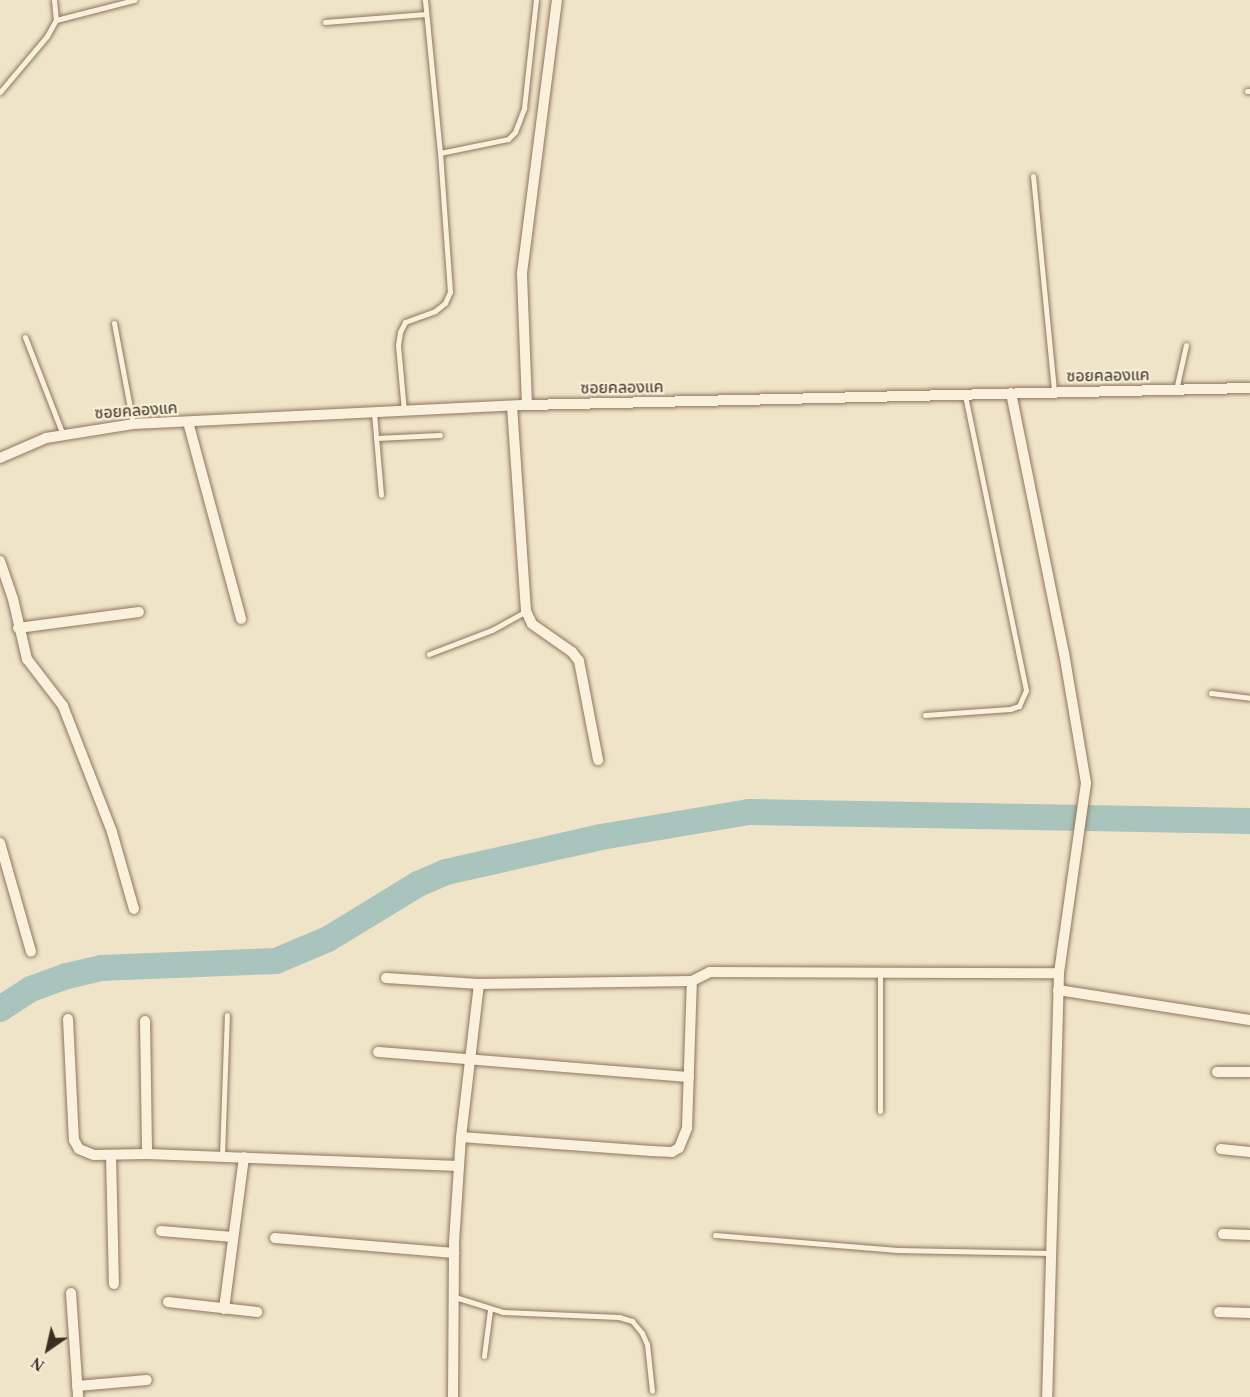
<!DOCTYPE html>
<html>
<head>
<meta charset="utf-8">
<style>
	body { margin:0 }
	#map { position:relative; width:1250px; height:1397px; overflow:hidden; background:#f0e4c8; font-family:"Times New Roman","Noto Sans Thai",serif }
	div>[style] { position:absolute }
	.river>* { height:26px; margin:-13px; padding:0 13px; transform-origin:13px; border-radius:13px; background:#a9c4bc }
	.roads { filter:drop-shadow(0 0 2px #8d765c) drop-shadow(0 0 2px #8d765c) }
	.lane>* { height:5px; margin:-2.5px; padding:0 2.5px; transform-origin:2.5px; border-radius:2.5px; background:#faf1dc }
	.street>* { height:10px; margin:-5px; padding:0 5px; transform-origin:5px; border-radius:5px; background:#faf1dc }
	span { translate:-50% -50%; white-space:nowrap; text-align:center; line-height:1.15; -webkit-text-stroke:4.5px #f7eed8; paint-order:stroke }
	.street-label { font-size:16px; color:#3d2e20 }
	.north { position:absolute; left:18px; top:1319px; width:60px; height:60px; -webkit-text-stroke:4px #f7eed8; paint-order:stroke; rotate:214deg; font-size:16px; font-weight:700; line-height:24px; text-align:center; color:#3d2e20 }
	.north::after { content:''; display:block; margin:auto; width:21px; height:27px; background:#3d2e20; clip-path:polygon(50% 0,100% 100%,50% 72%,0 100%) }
</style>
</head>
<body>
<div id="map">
	<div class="river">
		<i style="left:0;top:1009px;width:37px;rotate:-33deg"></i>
		<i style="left:31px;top:989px;width:38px;rotate:-20deg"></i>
		<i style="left:67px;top:976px;width:35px;rotate:-13deg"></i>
		<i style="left:101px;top:968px;width:175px;rotate:-2.3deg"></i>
		<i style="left:276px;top:961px;width:56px;rotate:-22.9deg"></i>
		<i style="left:328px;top:939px;width:105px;rotate:-31.4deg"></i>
		<i style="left:418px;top:884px;width:30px;rotate:-23deg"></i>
		<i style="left:446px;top:872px;width:159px;rotate:-12.7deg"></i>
		<i style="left:601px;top:837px;width:150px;rotate:-9.6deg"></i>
		<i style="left:749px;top:812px;width:501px;rotate:1.03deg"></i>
	</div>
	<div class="roads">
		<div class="lane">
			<i style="left:56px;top:20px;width:81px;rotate:-14.4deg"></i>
			<i style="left:325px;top:22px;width:101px;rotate:-4.5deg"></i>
			<i style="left:1247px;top:91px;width:3px"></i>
			<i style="left:0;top:92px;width:73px;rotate:-50deg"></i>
			<i style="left:47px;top:36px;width:18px;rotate:-61deg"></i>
			<i style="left:56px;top:20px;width:20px;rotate:-96deg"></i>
			<i style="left:440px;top:153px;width:69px;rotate:-11.6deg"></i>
			<i style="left:508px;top:139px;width:10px;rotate:-45deg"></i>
			<i style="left:515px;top:132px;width:26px;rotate:-69deg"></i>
			<i style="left:524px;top:108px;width:109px;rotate:-83.7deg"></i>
			<i style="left:1033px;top:176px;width:217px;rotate:84.4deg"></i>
			<i style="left:114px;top:323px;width:103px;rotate:79.3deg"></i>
			<i style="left:25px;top:337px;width:105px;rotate:68.8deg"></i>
			<i style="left:1176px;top:390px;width:46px;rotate:-77.5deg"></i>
			<i style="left:404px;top:411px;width:66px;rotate:-95.2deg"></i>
			<i style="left:398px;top:345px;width:13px;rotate:-81deg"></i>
			<i style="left:400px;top:332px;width:11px;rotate:-63deg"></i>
			<i style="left:405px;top:322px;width:32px;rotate:-20deg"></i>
			<i style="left:435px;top:311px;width:13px;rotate:-39deg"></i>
			<i style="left:445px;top:303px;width:12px;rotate:-66deg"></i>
			<i style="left:450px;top:292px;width:139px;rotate:-94.1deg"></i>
			<i style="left:440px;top:153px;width:154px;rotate:-95.6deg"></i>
			<i style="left:374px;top:413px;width:82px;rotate:85.1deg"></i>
			<i style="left:376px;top:438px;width:64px;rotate:-2.7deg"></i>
			<i style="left:429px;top:654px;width:67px;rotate:-20.9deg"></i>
			<i style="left:492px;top:630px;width:39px;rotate:-29deg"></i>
			<i style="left:1211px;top:693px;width:39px;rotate:7deg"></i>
			<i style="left:925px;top:715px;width:85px;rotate:-4deg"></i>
			<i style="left:1010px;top:709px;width:9px;rotate:-18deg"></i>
			<i style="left:1019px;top:706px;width:17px;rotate:-66deg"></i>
			<i style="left:1026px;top:690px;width:301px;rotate:-101.7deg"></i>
			<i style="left:880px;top:972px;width:139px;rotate:90deg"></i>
			<i style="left:222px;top:1156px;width:141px;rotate:-88deg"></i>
			<i style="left:715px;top:1235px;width:183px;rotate:4.7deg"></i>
			<i style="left:897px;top:1250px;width:154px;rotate:1.1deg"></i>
			<i style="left:455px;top:1297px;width:50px;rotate:17.4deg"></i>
			<i style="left:503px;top:1312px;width:116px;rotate:2.5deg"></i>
			<i style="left:619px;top:1317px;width:14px;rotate:17deg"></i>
			<i style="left:632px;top:1321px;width:16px;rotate:50deg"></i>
			<i style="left:642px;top:1333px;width:12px;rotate:66deg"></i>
			<i style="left:647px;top:1344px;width:47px;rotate:83.9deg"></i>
			<i style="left:484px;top:1356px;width:46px;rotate:-82.6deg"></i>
		</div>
		<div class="street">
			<i style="left:1011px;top:393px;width:265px;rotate:78.5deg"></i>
			<i style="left:1064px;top:653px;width:132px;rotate:80.4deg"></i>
			<i style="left:1086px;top:783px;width:192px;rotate:98.1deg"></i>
			<i style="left:1059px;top:973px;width:424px;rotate:91.6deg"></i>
			<i style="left:527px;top:405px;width:132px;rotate:-92.2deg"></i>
			<i style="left:522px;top:273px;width:275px;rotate:-82.7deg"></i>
			<i style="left:512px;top:406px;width:205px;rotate:86.1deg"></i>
			<i style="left:526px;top:611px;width:14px;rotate:65deg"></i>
			<i style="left:532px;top:624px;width:49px;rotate:35deg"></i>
			<i style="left:572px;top:652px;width:11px;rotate:52deg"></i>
			<i style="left:579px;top:661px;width:101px;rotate:79.1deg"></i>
			<i style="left:188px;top:422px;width:204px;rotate:74.9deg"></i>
			<i style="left:0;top:458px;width:50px;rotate:-23.5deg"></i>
			<i style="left:46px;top:438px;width:88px;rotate:-9.1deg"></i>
			<i style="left:133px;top:424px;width:394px;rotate:-2.8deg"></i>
			<i style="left:527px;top:405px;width:723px;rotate:-1.35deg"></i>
			<i style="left:0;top:561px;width:40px;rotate:71.1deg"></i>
			<i style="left:13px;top:599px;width:62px;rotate:76.9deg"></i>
			<i style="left:27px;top:659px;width:59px;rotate:52.5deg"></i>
			<i style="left:63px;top:706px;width:135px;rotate:68.7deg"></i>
			<i style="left:112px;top:832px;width:80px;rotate:74.1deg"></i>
			<i style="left:18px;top:628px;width:122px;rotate:-7.5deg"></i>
			<i style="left:0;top:843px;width:113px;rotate:74.1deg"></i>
			<i style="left:386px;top:978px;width:93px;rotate:3.7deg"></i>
			<i style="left:479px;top:984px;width:213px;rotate:-0.8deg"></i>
			<i style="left:692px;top:981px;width:20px;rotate:-27deg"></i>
			<i style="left:710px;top:972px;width:349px;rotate:0.2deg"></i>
			<i style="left:1058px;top:990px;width:194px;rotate:8.9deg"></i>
			<i style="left:68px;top:1019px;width:121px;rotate:87.2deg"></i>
			<i style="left:74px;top:1140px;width:10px;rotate:61deg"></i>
			<i style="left:79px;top:1149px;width:16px;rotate:22deg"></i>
			<i style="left:94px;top:1155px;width:53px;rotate:-1.1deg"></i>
			<i style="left:147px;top:1154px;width:312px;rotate:2.2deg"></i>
			<i style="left:145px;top:1021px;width:133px;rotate:89.1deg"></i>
			<i style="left:378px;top:1052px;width:312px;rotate:4.6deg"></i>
			<i style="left:1217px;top:1072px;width:33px"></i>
			<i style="left:461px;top:1137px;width:191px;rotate:4.2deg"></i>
			<i style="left:651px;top:1151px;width:21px;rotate:3deg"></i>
			<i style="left:672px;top:1152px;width:8px;rotate:-30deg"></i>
			<i style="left:679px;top:1148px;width:22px;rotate:-68deg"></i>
			<i style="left:687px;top:1128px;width:147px;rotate:-88.1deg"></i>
			<i style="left:1221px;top:1149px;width:29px;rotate:6deg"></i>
			<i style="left:111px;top:1155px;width:129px;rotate:88.7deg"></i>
			<i style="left:161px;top:1231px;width:72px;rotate:4.8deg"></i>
			<i style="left:1223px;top:1234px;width:27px;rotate:2deg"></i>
			<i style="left:275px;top:1238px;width:180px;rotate:4.8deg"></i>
			<i style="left:71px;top:1293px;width:104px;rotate:86.1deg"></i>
			<i style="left:168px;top:1302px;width:90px;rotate:6.4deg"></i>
			<i style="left:224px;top:1309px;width:153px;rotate:-82.5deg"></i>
			<i style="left:1219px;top:1312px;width:31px;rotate:2deg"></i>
			<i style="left:77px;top:1386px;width:70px;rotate:-4.9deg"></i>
			<i style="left:453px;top:1397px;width:155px;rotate:-89.6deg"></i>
			<i style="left:454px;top:1242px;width:105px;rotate:-86.2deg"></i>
			<i style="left:461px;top:1137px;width:154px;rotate:-83.3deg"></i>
		</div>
	</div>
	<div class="street-label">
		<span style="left:1108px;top:376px;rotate:-1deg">ซอยคลองแค</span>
		<span style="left:622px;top:388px;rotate:-1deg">ซอยคลองแค</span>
		<span style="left:136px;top:411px;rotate:-4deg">ซอยคลองแค</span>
	</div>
	<div class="north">N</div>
</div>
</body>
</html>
